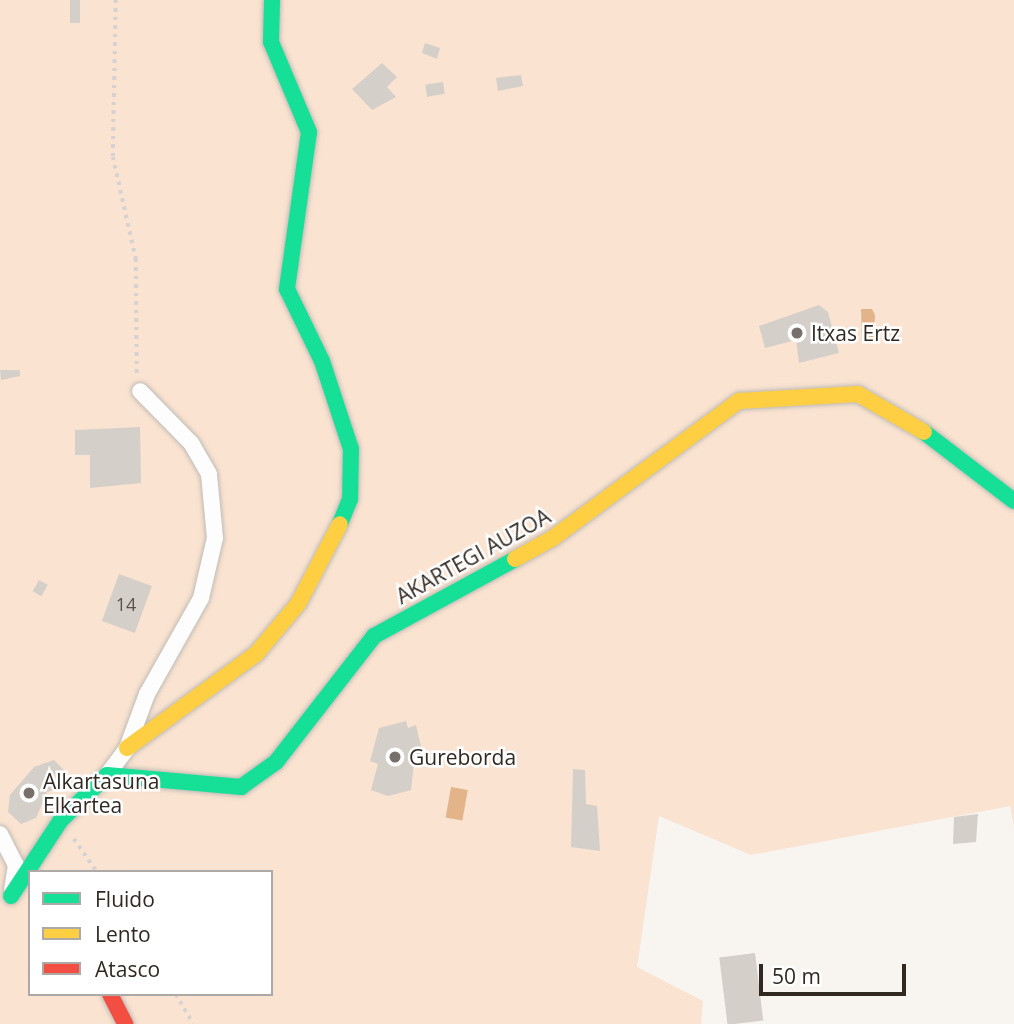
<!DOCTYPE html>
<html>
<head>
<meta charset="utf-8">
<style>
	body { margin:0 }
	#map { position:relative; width:1014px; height:1024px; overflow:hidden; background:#f8f4f0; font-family:"Open Sans",sans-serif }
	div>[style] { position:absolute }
	.green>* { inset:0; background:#fae3d0 }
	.water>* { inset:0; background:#e3b48a; transform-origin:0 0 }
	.building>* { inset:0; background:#d5cfca; transform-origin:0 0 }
	.path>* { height:3.5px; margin-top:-1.75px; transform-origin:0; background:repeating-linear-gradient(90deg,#d5d2d1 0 3.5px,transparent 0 8.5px) }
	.roads { filter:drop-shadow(0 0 2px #c0bbb6) drop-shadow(0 0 2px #c0bbb6) }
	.street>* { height:16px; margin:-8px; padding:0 8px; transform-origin:8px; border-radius:8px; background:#fefdfd }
	.fast>* { height:16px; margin:-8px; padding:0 8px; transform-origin:8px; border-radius:8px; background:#16e098 }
	.slow>* { height:16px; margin:-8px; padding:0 8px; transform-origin:8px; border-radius:8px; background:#ffcf43 }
	.jam>* { height:16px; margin:-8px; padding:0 8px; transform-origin:8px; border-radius:8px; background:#f24e42 }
	.dots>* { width:19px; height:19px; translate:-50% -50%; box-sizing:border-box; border:4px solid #fff; border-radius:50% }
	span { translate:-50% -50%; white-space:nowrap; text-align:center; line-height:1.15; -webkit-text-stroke:5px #fff; paint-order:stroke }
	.number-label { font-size:18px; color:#5a524c }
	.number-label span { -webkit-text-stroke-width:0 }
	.poi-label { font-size:21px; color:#312822 }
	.left { translate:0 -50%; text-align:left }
	.street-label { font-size:21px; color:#312822 }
	.legend { position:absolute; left:28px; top:870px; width:245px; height:126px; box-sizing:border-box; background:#fff; border:2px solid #ada9a7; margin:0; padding:9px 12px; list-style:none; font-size:21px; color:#312822 }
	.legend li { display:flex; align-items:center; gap:14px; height:35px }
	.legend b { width:35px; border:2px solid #ada9a7 }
	.scale { position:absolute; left:759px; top:964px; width:147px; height:32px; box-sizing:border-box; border:4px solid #312822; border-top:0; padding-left:9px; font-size:21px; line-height:24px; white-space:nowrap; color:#312822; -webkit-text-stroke:5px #fff; paint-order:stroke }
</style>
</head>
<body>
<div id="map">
	<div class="green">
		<i style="clip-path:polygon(evenodd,0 0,1014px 0,1014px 826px,1010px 806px,751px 855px,659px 816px,637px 967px,703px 1001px,701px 1024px,0 1024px,0 0,30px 872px,271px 872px,271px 994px,30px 994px,30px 872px)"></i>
	</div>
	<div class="water">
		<i style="clip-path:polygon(861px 309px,872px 309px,875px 315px,874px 340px,862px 341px)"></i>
		<i style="left:451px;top:787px;width:17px;height:31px;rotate:10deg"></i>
	</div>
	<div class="building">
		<i style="left:70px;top:0;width:10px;height:23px"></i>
		<i style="clip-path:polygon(425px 43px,440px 48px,437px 59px,422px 53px)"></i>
		<i style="clip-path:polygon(382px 63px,397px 77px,387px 87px,396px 97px,372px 110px,352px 89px)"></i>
		<i style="clip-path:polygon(521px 75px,523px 86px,498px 91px,496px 78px)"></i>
		<i style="left:443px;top:82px;width:12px;height:18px;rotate:81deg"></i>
		<i style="clip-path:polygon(819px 305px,828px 312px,839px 353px,799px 363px,796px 340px,765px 348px,759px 326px)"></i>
		<i style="clip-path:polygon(0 370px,20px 370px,20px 376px,1px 380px)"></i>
		<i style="clip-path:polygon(140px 427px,141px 483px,90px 488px,90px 455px,75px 455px,75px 430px)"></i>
		<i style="left:119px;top:574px;width:35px;height:50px;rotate:20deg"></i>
		<i style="left:39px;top:580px;width:10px;height:13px;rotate:29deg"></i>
		<i style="clip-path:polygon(406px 721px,408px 728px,416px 725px,422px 751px,414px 763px,411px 790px,388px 796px,371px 790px,378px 764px,370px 761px,379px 728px)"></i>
		<i style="clip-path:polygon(54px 760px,66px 772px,63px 787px,47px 792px,36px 818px,21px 824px,8px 812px,10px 795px,34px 767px)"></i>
		<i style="clip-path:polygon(573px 769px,585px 770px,586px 804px,597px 806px,600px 851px,571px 847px)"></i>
		<i style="clip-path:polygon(978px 814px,976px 842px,953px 844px,954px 817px)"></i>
		<i style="left:755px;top:953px;width:68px;height:36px;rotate:83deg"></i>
	</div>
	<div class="path">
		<i style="left:116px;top:0;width:157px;rotate:91.1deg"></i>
		<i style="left:113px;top:157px;width:105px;rotate:77.3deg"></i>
		<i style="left:136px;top:259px;width:117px;rotate:89.5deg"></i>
		<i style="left:74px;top:839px;width:40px;rotate:55.1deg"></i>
		<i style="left:176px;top:994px;width:34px;rotate:60deg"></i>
	</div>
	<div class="roads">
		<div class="street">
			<i style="left:107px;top:775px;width:34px;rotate:-53deg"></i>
			<i style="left:127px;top:748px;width:58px;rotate:-69.7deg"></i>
			<i style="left:147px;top:694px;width:110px;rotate:-60.6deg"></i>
			<i style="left:201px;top:598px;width:62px;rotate:-76.9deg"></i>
			<i style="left:215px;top:538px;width:64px;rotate:-95.4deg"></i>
			<i style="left:209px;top:474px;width:34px;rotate:-120deg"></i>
			<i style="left:192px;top:444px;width:74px;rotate:-134.5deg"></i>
			<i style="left:0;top:834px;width:35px;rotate:63deg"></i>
			<i style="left:16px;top:865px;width:24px;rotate:99deg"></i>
		</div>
		<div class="fast">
			<i style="left:272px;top:0;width:42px;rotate:91.4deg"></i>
			<i style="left:271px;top:42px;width:98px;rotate:67.1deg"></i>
			<i style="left:309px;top:132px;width:159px;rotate:98deg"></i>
			<i style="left:287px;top:289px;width:80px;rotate:64.1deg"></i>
			<i style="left:322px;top:361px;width:93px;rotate:71.8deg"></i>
			<i style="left:351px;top:449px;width:50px;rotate:91.1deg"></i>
			<i style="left:350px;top:499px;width:27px;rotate:112deg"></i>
			<i style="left:924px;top:432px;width:113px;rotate:37.5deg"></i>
			<i style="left:11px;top:896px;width:91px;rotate:-56.7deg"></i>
			<i style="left:61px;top:820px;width:64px;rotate:-44.4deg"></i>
			<i style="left:107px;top:775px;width:135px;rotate:5.1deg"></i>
			<i style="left:241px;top:787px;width:43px;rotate:-35.5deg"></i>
			<i style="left:276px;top:762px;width:160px;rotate:-52.1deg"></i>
			<i style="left:374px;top:636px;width:161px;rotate:-28.6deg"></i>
		</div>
		<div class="slow">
			<i style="left:515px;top:559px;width:43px;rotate:-28.9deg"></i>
			<i style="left:553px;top:538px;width:231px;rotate:-36.4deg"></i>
			<i style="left:739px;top:401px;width:119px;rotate:-3.4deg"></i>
			<i style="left:858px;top:394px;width:76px;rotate:29.9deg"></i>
			<i style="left:127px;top:748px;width:160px;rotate:-36.1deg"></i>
			<i style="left:256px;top:654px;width:65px;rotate:-50deg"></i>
			<i style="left:298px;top:604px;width:90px;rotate:-62.3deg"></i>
		</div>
		<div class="jam">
			<i style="left:110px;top:994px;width:34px;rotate:63deg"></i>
		</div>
	</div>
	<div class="dots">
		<i style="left:797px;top:333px;background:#776f6a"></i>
		<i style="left:395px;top:757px;background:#776f6a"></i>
		<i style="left:29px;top:793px;background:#776f6a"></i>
	</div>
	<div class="number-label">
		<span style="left:126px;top:604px">14</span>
	</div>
	<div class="poi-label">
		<span class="left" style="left:811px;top:333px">Itxas Ertz</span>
		<span class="left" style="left:409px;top:757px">Gureborda</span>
		<span class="left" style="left:43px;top:793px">Alkartasuna<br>Elkartea</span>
	</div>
	<div class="street-label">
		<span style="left:473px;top:556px;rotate:-29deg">AKARTEGI AUZOA</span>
	</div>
	<ul class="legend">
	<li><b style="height:9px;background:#16e098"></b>Fluido</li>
	<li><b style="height:9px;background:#ffcf43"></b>Lento</li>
	<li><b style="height:9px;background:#f24e42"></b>Atasco</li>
	</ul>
	<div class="scale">50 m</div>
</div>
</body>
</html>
